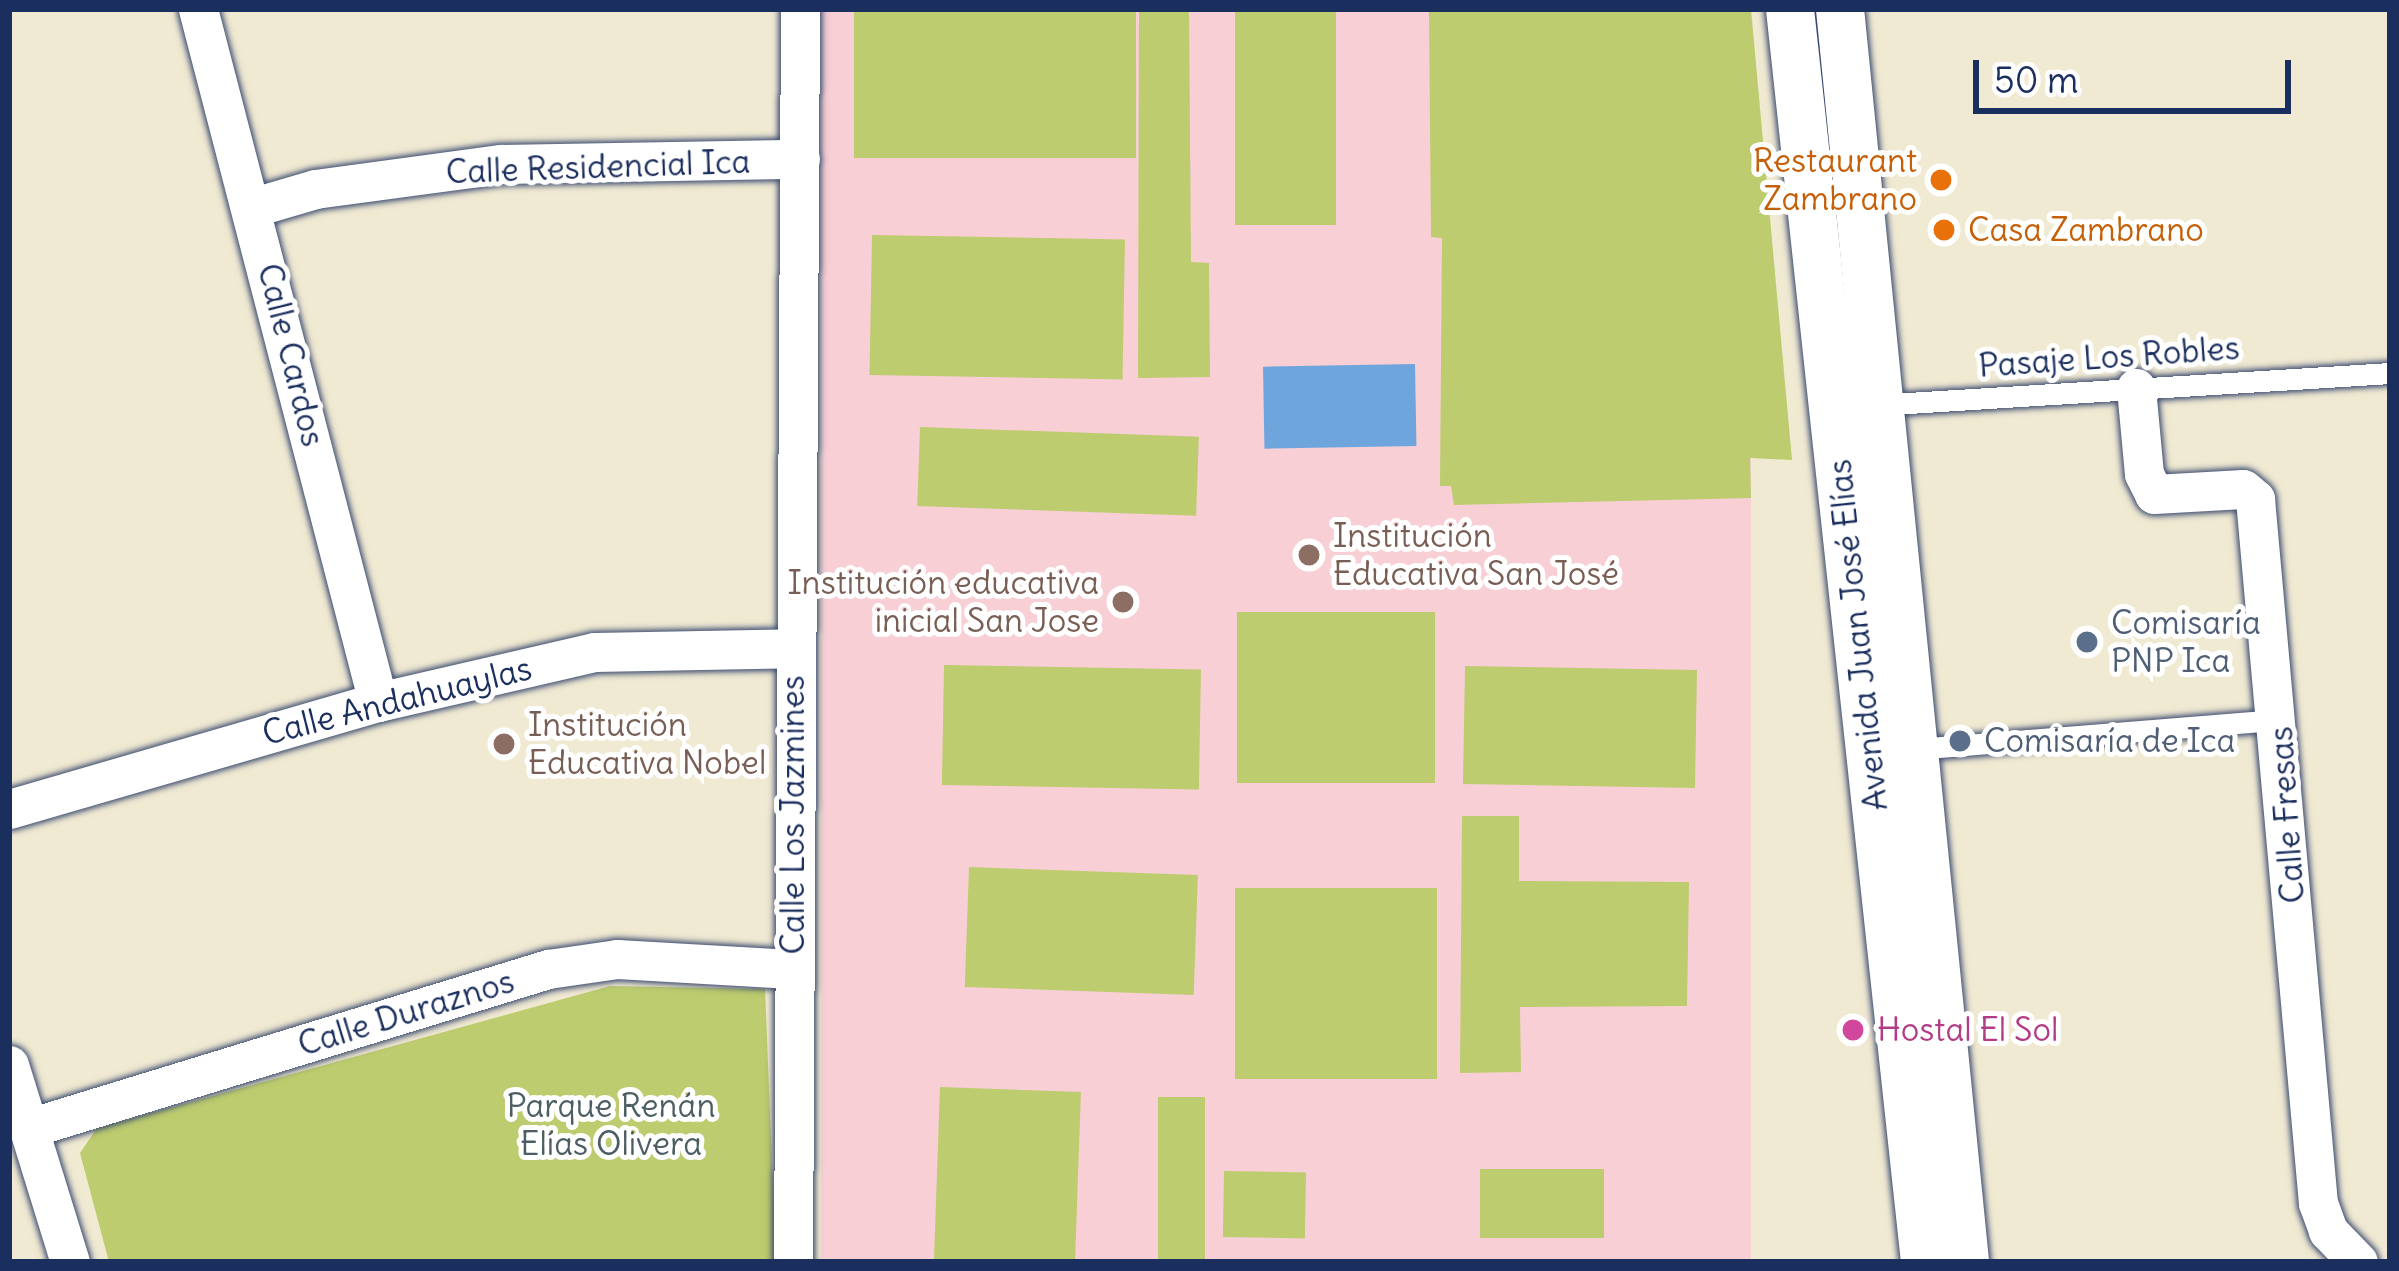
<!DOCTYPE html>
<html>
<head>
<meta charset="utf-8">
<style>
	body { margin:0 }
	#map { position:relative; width:2399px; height:1271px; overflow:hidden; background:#f1ead3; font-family:Delius,sans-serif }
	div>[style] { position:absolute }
	.built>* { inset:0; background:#f7cfd5; transform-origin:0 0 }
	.green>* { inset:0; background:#bdcc6e; transform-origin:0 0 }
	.water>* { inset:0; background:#6da5dc; transform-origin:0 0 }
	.roads { filter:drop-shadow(0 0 3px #3b4b70) drop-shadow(0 0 3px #3b4b70) }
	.service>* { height:21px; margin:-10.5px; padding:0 10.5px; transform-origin:10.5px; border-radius:10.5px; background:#fff }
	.minor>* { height:39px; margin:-19.5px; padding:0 19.5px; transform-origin:19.5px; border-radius:19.5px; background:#fff }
	.tertiary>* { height:48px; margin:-24px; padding:0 24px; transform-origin:24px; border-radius:24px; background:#fff }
	.dots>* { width:33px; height:33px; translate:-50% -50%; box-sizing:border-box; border:6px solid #fff; border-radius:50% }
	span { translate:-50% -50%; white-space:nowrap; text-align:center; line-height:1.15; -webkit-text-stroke:10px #fff; paint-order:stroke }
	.food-label { font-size:33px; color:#c56008 }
	.right { translate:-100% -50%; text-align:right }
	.left { translate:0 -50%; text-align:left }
	.street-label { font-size:33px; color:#1b2f5e }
	.education-label { font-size:33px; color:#785e54 }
	.service-label { font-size:33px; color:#4e5e75 }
	.hotel-label { font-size:33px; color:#b23c85 }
	.park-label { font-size:33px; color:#4c5e63 }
	.frame { position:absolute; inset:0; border:12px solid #1b2f5e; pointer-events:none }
	.scale { position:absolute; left:1973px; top:60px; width:318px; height:54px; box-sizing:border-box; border:6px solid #1b2f5e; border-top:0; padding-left:15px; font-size:36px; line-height:42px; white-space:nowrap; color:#1b2f5e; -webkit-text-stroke:9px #fff; paint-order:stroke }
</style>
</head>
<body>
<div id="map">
	<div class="built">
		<i style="left:821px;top:9px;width:930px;height:1253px"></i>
	</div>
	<div class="green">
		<i style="left:854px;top:9px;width:282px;height:149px"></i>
		<i style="clip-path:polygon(1139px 9px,1189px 9px,1191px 262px,1209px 263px,1210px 377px,1138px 378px)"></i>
		<i style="left:1235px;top:9px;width:101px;height:216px"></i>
		<i style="clip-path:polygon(1429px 9px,1751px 9px,1792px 460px,1750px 458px,1751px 498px,1454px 505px,1451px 486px,1440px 486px,1442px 238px,1431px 237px)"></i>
		<i style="left:872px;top:235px;width:253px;height:140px;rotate:1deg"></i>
		<i style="left:920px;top:427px;width:279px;height:79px;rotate:2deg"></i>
		<i style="left:1237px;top:612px;width:198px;height:171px"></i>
		<i style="left:944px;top:665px;width:257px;height:120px;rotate:1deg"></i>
		<i style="left:1697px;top:670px;width:118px;height:232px;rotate:91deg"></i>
		<i style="clip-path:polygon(1462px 816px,1519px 816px,1519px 881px,1689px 882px,1687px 1006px,1520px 1007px,1521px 1072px,1460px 1073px)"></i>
		<i style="left:969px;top:867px;width:229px;height:120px;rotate:2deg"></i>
		<i style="left:1235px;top:888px;width:202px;height:191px"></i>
		<i style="clip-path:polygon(610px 986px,765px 989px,776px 1262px,109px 1262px,80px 1153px,97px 1128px)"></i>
		<i style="left:940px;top:1087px;width:141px;height:175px;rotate:2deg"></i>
		<i style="left:1158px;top:1097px;width:47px;height:165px"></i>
		<i style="left:1604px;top:1169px;width:69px;height:124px;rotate:90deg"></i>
		<i style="left:1224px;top:1171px;width:82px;height:66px;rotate:1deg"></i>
	</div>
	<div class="water">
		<i style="left:1415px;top:364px;width:82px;height:152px;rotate:89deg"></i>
	</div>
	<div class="roads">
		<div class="service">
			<i style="left:1876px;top:405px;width:515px;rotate:-3.56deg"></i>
			<i style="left:1915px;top:749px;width:365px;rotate:-4.6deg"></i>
		</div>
		<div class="minor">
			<i style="left:198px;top:9px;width:716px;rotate:75.44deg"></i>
			<i style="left:254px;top:207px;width:64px;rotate:-16.4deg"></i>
			<i style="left:315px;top:189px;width:188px;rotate:-7.7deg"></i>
			<i style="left:501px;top:164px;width:299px;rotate:-1deg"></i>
			<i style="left:2136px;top:388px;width:86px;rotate:84.7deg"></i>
			<i style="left:2144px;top:474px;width:22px;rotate:63deg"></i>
			<i style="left:2154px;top:494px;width:89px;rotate:-3.2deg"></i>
			<i style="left:2243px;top:489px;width:16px;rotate:40deg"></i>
			<i style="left:2255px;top:499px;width:707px;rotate:84.89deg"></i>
			<i style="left:2318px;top:1203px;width:30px;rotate:70deg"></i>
			<i style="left:2328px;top:1231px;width:43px;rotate:45.9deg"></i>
			<i style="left:9px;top:809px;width:384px;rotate:-16.2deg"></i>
			<i style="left:378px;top:702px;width:222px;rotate:-13deg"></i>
			<i style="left:594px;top:652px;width:200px;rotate:-1.1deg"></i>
			<i style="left:9px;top:1065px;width:206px;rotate:72.8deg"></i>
			<i style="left:29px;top:1128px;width:543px;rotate:-17.03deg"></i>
			<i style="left:548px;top:969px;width:70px;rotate:-8.2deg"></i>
			<i style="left:617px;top:959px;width:175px;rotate:3.3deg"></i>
			<i style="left:793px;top:1262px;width:1253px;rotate:-89.68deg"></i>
		</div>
		<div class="tertiary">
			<i style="left:1790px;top:9px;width:1260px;rotate:83.85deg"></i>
			<i style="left:1840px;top:9px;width:1259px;rotate:84.3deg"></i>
		</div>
	</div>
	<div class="dots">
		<i style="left:1941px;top:180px;background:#e8710a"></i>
		<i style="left:1944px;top:230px;background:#e8710a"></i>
		<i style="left:1309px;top:555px;background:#8d6e63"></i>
		<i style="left:1123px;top:602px;background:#8d6e63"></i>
		<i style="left:2087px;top:642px;background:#5c6f8a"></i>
		<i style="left:1960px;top:741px;background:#5c6f8a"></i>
		<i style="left:504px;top:744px;background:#8d6e63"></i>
		<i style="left:1853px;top:1030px;background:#d1479c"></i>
	</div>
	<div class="food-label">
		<span class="right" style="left:1917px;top:180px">Restaurant<br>Zambrano</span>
		<span class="left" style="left:1968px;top:230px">Casa Zambrano</span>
	</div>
	<div class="street-label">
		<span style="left:598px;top:167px;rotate:-2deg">Calle Residencial Ica</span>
		<span style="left:291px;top:355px;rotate:76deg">Calle Cardos</span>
		<span style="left:2109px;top:357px;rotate:-4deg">Pasaje Los Robles</span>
		<span style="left:1858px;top:635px;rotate:-96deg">Avenida Juan José Elías</span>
		<span style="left:397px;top:701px;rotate:-14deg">Calle Andahuaylas</span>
		<span style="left:793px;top:815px;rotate:-90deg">Calle Los Jazmines</span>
		<span style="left:2287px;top:815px;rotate:-94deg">Calle Fresas</span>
		<span style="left:406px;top:1013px;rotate:-17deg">Calle Duraznos</span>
	</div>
	<div class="education-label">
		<span class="left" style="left:1333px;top:555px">Institución<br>Educativa San José</span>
		<span class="right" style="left:1099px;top:602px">Institución educativa<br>inicial San Jose</span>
		<span class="left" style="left:528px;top:744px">Institución<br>Educativa Nobel</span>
	</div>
	<div class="service-label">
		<span class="left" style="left:2111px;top:642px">Comisaría<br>PNP Ica</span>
		<span class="left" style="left:1984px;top:741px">Comisaría de Ica</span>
	</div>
	<div class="hotel-label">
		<span class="left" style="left:1877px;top:1030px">Hostal El Sol</span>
	</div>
	<div class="park-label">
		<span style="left:611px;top:1125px">Parque Renán<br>Elías Olivera</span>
	</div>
	<div class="frame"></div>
	<div class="scale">50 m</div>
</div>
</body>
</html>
